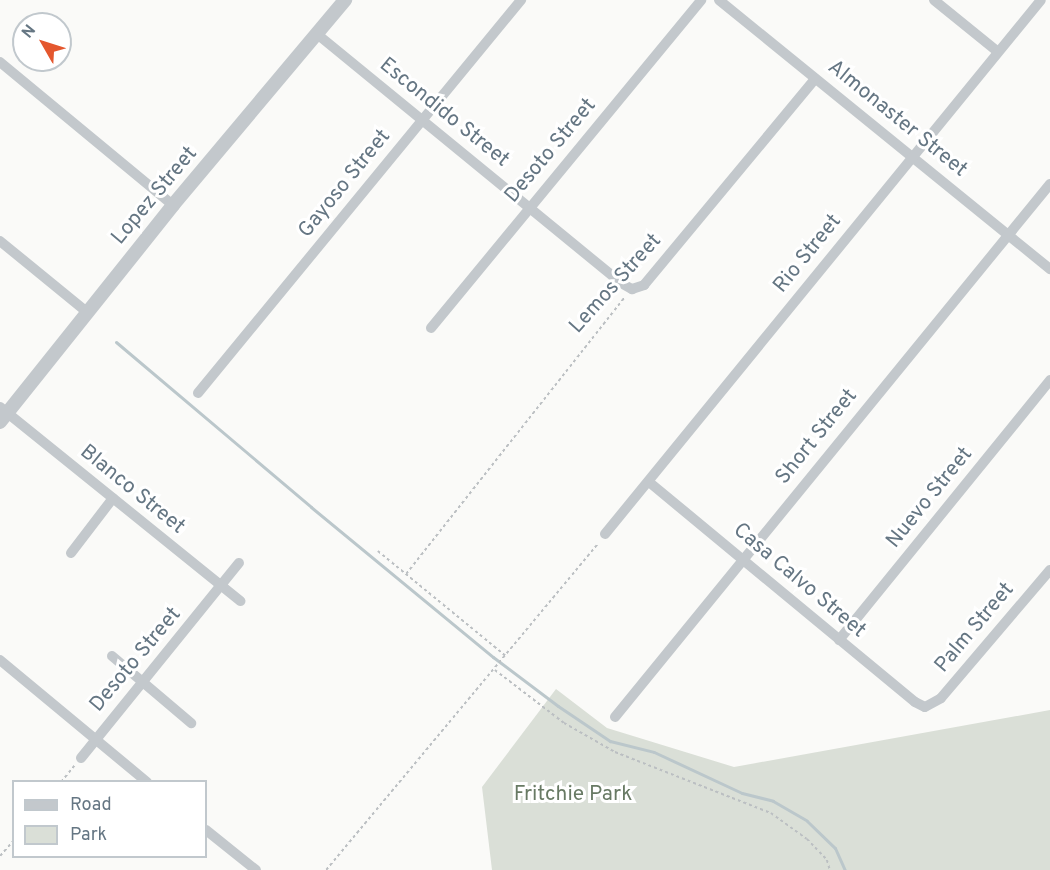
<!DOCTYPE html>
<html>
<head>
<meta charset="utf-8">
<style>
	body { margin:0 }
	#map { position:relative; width:1050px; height:870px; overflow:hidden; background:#fafaf8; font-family:Overpass,sans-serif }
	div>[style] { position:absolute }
	.green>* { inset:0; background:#dadfd7 }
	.stream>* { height:3px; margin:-1.5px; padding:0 1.5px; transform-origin:1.5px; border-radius:1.5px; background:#bbc7cb }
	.path>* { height:1.5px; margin-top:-0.75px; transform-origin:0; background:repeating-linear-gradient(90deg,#bbbfc2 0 3px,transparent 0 6px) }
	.minor>* { height:10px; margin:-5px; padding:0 5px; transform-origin:5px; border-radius:5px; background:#c3c8cc }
	.tertiary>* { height:14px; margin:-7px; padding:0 7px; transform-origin:7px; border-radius:7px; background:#c3c8cc }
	span { translate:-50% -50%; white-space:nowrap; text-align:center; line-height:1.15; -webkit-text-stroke:6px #fff; paint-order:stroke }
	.street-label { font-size:21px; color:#657683 }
	.park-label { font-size:21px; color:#687a64 }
	.legend { position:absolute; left:12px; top:780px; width:195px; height:78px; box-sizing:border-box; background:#fff; border:2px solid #c1c8cd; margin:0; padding:8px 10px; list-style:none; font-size:18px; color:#657683 }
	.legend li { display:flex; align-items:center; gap:12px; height:30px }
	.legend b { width:30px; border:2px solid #c1c8cd }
	.north { position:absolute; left:12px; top:12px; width:60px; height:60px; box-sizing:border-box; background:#fff; border:2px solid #c1c8cd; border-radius:50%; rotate:309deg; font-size:16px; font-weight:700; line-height:24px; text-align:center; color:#657683 }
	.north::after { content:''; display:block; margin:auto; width:21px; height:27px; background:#e4572e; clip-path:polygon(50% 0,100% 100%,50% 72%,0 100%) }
</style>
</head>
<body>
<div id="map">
	<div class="green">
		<i style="clip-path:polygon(556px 689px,607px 728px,734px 767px,1050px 710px,1050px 870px,492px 870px,482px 787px)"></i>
	</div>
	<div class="stream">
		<i style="left:116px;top:342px;width:255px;rotate:40.2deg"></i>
		<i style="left:311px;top:507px;width:236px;rotate:39.5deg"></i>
		<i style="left:493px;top:657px;width:81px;rotate:37deg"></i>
		<i style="left:558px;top:706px;width:63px;rotate:33.9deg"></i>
		<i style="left:610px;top:741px;width:45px;rotate:14deg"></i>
		<i style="left:654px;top:752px;width:97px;rotate:25deg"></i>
		<i style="left:742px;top:793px;width:32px;rotate:14deg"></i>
		<i style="left:773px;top:801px;width:39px;rotate:30deg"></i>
		<i style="left:807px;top:821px;width:39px;rotate:44deg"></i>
		<i style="left:835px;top:848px;width:24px;rotate:66deg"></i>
	</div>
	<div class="path">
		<i style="left:378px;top:551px;width:166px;rotate:39.4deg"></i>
		<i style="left:406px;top:574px;width:353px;rotate:-51.7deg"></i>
		<i style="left:495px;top:670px;width:87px;rotate:37.5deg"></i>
		<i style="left:564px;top:723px;width:59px;rotate:29.6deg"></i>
		<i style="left:615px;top:752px;width:168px;rotate:21.4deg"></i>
		<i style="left:771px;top:813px;width:44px;rotate:35.8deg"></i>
		<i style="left:807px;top:839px;width:29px;rotate:46deg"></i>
		<i style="left:827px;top:860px;width:10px;rotate:73deg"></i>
		<i style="left:61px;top:782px;width:21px;rotate:-51deg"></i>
		<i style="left:0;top:856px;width:21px;rotate:-49deg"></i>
		<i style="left:326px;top:870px;width:425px;rotate:-50.2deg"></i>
	</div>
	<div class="minor">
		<i style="left:719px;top:0;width:427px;rotate:39.1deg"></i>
		<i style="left:934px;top:0;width:82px;rotate:39.1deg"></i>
		<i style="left:317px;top:34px;width:393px;rotate:39.3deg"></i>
		<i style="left:621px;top:283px;width:13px;rotate:29deg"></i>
		<i style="left:632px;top:289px;width:13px;rotate:-18deg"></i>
		<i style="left:644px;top:285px;width:268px;rotate:-50.3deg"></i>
		<i style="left:0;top:62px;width:224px;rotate:39.6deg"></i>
		<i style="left:0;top:241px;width:114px;rotate:39.3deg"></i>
		<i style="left:431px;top:328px;width:425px;rotate:-50.5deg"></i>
		<i style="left:198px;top:393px;width:509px;rotate:-50.58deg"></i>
		<i style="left:0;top:407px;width:309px;rotate:38.9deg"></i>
		<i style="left:649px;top:482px;width:345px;rotate:39.6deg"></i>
		<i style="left:915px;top:702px;width:11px;rotate:27deg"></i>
		<i style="left:925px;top:707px;width:18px;rotate:-29deg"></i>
		<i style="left:941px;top:698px;width:168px;rotate:-49.6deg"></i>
		<i style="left:605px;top:534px;width:689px;rotate:-50.77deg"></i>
		<i style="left:71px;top:553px;width:69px;rotate:-52.6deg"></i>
		<i style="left:839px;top:640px;width:335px;rotate:-50.9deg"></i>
		<i style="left:112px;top:656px;width:104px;rotate:40.3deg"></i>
		<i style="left:0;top:660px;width:191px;rotate:39.7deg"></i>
		<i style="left:615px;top:717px;width:688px;rotate:-50.78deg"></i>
		<i style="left:81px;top:758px;width:251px;rotate:-51deg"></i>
		<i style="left:206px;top:830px;width:64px;rotate:38.7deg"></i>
	</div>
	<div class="tertiary">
		<i style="left:0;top:422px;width:278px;rotate:-51.4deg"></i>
		<i style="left:173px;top:205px;width:268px;rotate:-50deg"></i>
	</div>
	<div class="street-label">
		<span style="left:444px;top:113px;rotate:39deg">Escondido Street</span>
		<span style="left:897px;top:119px;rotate:39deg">Almonaster Street</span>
		<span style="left:551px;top:151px;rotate:-50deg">Desoto Street</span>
		<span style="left:345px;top:184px;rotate:-51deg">Gayoso Street</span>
		<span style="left:155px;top:196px;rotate:-50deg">Lopez Street</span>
		<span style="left:808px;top:254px;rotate:-51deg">Rio Street</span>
		<span style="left:616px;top:284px;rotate:-48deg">Lemos Street</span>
		<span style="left:817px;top:437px;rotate:-51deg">Short Street</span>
		<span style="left:132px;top:490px;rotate:39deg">Blanco Street</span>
		<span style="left:930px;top:498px;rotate:-51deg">Nuevo Street</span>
		<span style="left:799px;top:581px;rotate:40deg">Casa Calvo Street</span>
		<span style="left:975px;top:628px;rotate:-50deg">Palm Street</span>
		<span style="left:136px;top:660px;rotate:-50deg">Desoto Street</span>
	</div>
	<div class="park-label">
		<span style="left:573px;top:795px">Fritchie Park</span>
	</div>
	<ul class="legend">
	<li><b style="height:8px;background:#c3c8cc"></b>Road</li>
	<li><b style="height:16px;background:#dadfd7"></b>Park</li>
	</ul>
	<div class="north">N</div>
</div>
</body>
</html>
